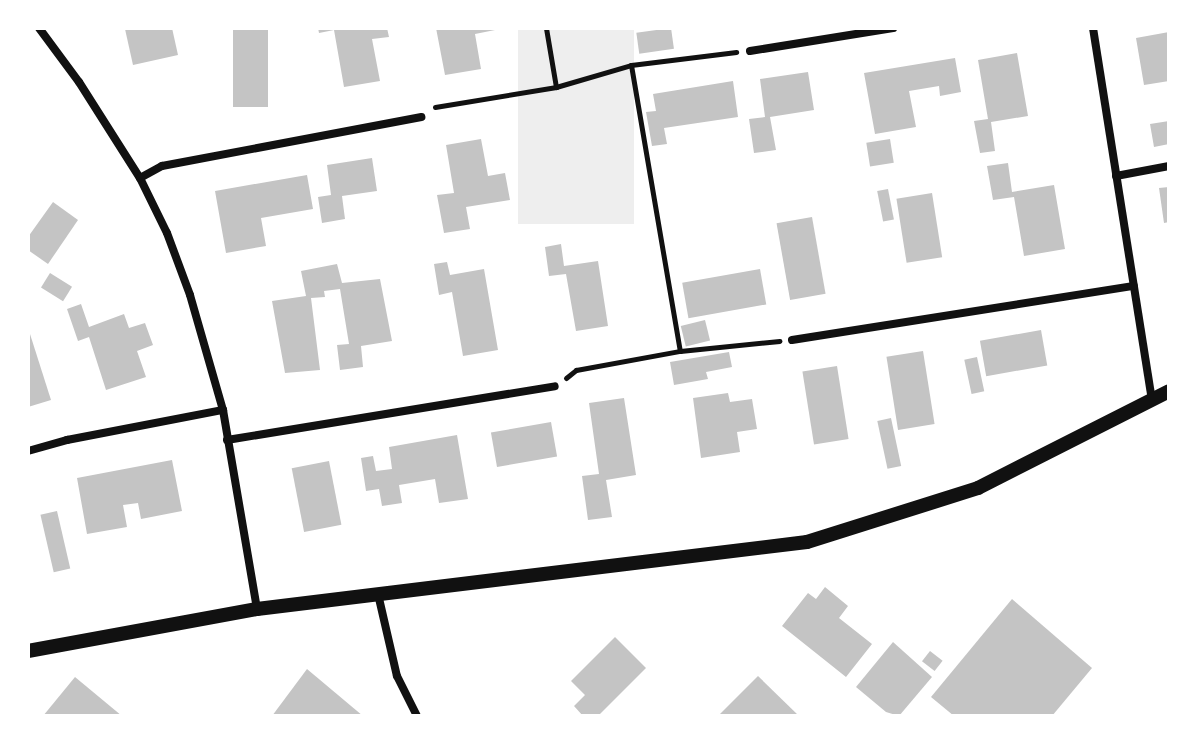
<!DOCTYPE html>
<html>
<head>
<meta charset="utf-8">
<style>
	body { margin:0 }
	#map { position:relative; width:1197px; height:744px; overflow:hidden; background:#fff; font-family:"Fira Sans",sans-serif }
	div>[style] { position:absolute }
	.green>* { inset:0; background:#eee; transform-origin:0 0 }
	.building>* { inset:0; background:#c4c4c4; transform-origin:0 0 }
	.path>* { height:5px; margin:-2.5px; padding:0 2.5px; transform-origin:2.5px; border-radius:2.5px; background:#111 }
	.minor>* { height:8px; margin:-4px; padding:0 4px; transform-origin:4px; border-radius:4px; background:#111 }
	.tertiary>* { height:14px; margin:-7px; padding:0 7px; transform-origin:7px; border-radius:7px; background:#111 }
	span { translate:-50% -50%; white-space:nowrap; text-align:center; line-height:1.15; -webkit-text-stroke:6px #fff; paint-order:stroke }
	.frame { position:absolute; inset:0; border:30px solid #fff; pointer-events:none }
</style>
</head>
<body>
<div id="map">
	<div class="green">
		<i style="left:518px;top:28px;width:116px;height:196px"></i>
	</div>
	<div class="building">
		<i style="clip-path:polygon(172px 28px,178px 55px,133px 65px,125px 29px)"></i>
		<i style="left:233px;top:28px;width:35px;height:79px"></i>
		<i style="clip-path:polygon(318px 28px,387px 28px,389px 37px,372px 39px,380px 81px,344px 87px,334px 30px,319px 33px)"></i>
		<i style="clip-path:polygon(436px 28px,500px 28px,500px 29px,475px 34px,481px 69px,445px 75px)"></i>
		<i style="left:671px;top:28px;width:21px;height:35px;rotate:82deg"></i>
		<i style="clip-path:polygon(1169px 32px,1169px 81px,1144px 85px,1136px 38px)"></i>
		<i style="clip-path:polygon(1017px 53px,1028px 116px,991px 122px,995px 151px,980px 153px,974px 121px,988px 119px,978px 60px)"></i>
		<i style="clip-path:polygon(955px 58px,961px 92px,940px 96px,939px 86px,909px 91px,916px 127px,875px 134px,864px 73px)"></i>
		<i style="clip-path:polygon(808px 72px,814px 110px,770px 117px,776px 150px,754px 153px,749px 119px,765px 117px,760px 79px)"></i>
		<i style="clip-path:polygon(733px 81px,738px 117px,664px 128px,667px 144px,652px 146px,646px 112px,656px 111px,653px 94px)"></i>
		<i style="clip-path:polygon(1169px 121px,1169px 144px,1154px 147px,1150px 124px)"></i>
		<i style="clip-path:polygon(481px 139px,488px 176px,505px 173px,510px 200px,466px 207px,470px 229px,444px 233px,437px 195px,454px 193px,446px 145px)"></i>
		<i style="left:890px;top:139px;width:24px;height:24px;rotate:81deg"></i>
		<i style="clip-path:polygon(372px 158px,377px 191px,342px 196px,345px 219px,322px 223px,318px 197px,331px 195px,327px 165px)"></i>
		<i style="clip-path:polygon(1008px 163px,1012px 192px,1054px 185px,1065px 249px,1024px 256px,1014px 197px,993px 200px,987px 166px)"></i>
		<i style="clip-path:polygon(307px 175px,313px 209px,261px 218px,266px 246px,226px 253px,215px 191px)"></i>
		<i style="clip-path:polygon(1169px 187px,1169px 222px,1164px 223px,1159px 188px)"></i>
		<i style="left:888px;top:189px;width:31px;height:11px;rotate:79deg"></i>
		<i style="left:932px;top:193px;width:65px;height:36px;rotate:81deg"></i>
		<i style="clip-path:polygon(53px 202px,78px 220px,48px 264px,28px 250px,28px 237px)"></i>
		<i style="left:812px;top:217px;width:78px;height:36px;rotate:80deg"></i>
		<i style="clip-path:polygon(561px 244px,564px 266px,598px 261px,608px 326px,576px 331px,566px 274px,549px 276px,545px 247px)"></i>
		<i style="clip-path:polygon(447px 262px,450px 275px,484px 269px,498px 350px,463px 356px,452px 292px,439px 295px,434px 264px)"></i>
		<i style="clip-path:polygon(337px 264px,342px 283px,380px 279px,392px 341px,361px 346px,363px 367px,340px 370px,337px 345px,349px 344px,340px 289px,324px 291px,325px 297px,311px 298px,320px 370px,285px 373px,272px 301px,306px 296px,301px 271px)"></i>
		<i style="left:760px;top:269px;width:36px;height:79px;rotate:80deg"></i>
		<i style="left:50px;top:273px;width:26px;height:17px;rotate:32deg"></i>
		<i style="clip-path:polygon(81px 304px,89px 327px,124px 314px,129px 328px,145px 323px,153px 345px,137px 351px,146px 377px,106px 390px,89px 337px,78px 341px,67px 309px)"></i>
		<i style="left:705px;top:320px;width:21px;height:25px;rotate:76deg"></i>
		<i style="left:1041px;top:330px;width:36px;height:62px;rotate:80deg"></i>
		<i style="clip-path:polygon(30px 334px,51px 400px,28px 407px,28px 335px)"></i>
		<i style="left:923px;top:351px;width:74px;height:37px;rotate:81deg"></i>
		<i style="clip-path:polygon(729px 352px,732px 367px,706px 372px,708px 379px,674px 385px,670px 362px)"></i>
		<i style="left:977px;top:357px;width:35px;height:13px;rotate:78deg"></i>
		<i style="left:837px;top:366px;width:74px;height:35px;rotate:81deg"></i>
		<i style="clip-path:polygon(728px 393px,730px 402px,752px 399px,757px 429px,737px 432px,740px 452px,701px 458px,693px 398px)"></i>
		<i style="clip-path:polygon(624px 398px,636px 475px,606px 480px,612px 517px,588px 520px,582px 476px,599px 474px,589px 403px)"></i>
		<i style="left:891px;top:418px;width:49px;height:14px;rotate:78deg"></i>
		<i style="left:551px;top:422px;width:35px;height:61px;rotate:80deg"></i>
		<i style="clip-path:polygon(457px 435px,468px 499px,439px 503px,435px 479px,399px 485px,402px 503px,382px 506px,379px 489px,366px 491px,361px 458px,373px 456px,376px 471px,392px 469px,389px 447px)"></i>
		<i style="clip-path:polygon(172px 460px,182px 511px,141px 519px,138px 503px,123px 505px,127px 527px,87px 534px,77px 478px)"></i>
		<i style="left:329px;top:461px;width:65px;height:38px;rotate:79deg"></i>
		<i style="left:57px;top:511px;width:59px;height:17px;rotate:77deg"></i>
		<i style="clip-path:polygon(825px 587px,848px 606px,839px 618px,872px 644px,846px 677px,782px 626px,808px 593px,816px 599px)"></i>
		<i style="clip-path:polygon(1012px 599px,1092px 668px,1052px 716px,954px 716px,931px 697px)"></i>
		<i style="clip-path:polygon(615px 637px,646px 668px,598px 716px,583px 716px,574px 706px,585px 695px,571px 681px)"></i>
		<i style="clip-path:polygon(893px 642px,932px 677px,899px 716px,886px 712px,856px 687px)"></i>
		<i style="left:930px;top:651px;width:16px;height:13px;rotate:38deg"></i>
		<i style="clip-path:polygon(307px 669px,363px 716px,272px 716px)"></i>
		<i style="clip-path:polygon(758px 676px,799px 716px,718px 716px)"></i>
		<i style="clip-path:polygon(75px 677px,122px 716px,43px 716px)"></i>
	</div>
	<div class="path">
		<i style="left:546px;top:28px;width:60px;rotate:80.4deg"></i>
		<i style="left:631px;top:65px;width:290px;rotate:80.3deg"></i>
		<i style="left:435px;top:107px;width:123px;rotate:-9.4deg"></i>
		<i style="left:556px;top:87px;width:78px;rotate:-16.3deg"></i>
		<i style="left:631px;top:65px;width:106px;rotate:-7.1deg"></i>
		<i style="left:566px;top:378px;width:13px;rotate:-39deg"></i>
		<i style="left:576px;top:370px;width:106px;rotate:-10.4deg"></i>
		<i style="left:680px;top:351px;width:100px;rotate:-5.8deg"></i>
	</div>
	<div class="minor">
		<i style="left:39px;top:28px;width:67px;rotate:53.5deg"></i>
		<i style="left:79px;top:82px;width:114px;rotate:57.6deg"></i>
		<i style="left:140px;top:178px;width:61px;rotate:63.9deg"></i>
		<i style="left:167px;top:233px;width:66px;rotate:69.6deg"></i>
		<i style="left:190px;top:295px;width:120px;rotate:74deg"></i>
		<i style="left:223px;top:410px;width:202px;rotate:80.3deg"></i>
		<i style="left:1093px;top:28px;width:377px;rotate:81deg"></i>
		<i style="left:750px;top:51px;width:145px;rotate:-9.1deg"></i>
		<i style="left:1116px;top:176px;width:54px;rotate:-10.7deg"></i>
		<i style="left:140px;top:178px;width:25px;rotate:-29deg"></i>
		<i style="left:162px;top:166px;width:264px;rotate:-10.7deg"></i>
		<i style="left:792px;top:340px;width:346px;rotate:-9deg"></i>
		<i style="left:227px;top:440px;width:332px;rotate:-9.3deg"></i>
		<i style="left:28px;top:451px;width:41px;rotate:-15.8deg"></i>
		<i style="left:67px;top:440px;width:159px;rotate:-10.9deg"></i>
		<i style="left:378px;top:594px;width:84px;rotate:77deg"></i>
		<i style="left:397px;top:676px;width:45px;rotate:63.4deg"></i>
	</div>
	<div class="tertiary">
		<i style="left:28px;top:651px;width:233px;rotate:-10.4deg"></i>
		<i style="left:257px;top:609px;width:554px;rotate:-6.95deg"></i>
		<i style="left:807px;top:542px;width:179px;rotate:-17.5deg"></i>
		<i style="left:978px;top:488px;width:214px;rotate:-26.9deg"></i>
	</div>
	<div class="frame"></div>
</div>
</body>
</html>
